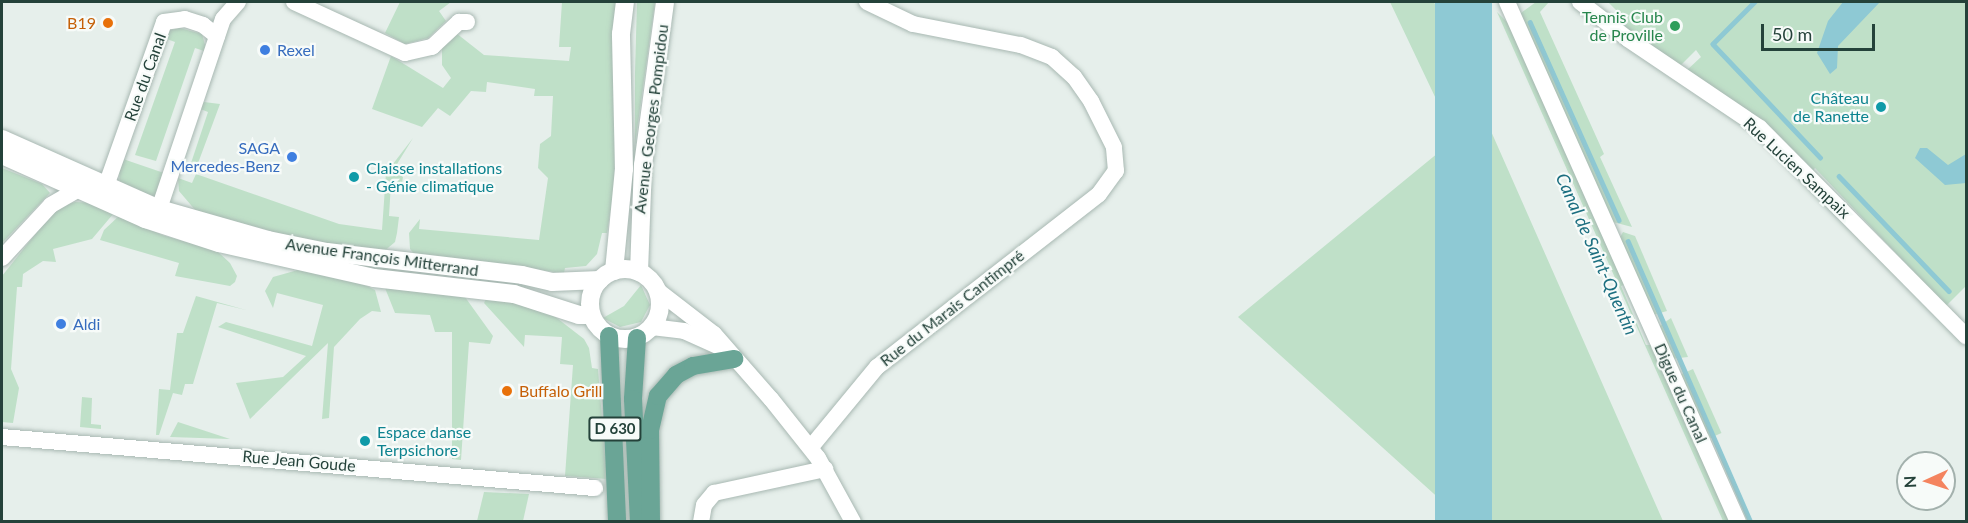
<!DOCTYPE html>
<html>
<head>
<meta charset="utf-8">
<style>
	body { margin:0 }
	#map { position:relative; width:1968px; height:523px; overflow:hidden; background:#e6efeb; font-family:Lato,sans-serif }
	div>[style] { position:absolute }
	.green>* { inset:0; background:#bfe0c8; transform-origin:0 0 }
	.water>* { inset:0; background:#8ec9d4; transform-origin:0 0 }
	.stream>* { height:4.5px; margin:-2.25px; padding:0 2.25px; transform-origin:2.25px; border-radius:2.25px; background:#8ec9d4 }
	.roads { filter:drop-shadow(0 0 2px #a8b8b2) drop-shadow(0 0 2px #a8b8b2) }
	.minor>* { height:16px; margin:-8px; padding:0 8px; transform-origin:8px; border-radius:8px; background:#fff }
	.secondary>* { height:18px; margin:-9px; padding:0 9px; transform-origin:9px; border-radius:9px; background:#fff }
	.secondary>.ring { margin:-9px; padding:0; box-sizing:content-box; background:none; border:18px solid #fff; border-radius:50% }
	.primary>* { height:18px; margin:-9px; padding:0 9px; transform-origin:9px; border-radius:9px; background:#6aa596 }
	.dots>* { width:16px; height:16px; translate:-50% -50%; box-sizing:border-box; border:3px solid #f7fbf9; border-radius:50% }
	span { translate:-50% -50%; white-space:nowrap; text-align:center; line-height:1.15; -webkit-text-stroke:4.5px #f7fbf9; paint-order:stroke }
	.shield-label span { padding:2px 4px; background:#f7fbf9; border:2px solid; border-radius:4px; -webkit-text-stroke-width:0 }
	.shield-label { font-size:15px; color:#24423a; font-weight:700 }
	.leisure-label { font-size:16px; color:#27864d }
	.right { translate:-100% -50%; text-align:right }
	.food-label { font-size:16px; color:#c56008 }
	.left { translate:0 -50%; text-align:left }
	.shop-label { font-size:16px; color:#366cbe }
	.street-label { font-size:16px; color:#24423a }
	.culture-label { font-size:16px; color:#0d838f }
	.water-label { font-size:18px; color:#1c6f80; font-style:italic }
	.frame { position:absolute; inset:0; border:3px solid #24423a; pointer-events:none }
	.north { position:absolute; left:1896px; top:451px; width:60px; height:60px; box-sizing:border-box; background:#f7fbf9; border:2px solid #a3b1ad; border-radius:50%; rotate:267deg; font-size:16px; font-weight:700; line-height:24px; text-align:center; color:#24423a }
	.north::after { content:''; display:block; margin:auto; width:21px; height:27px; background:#f4845f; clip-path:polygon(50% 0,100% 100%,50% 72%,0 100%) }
	.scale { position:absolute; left:1761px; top:24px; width:114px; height:27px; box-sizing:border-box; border:3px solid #24423a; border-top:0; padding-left:8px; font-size:18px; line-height:21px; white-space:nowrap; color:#24423a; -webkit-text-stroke:4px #f7fbf9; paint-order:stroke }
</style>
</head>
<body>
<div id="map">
	<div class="green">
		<i style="clip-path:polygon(400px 2px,451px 2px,439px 11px,446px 21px,428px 38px,405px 44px,385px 33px)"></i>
		<i style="clip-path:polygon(562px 2px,618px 2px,614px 189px,607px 233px,602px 233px,597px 254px,586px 266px,565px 268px,564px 273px,416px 256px,410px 249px,409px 233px,420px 219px,419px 229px,539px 240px,548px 178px,538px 168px,540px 144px,551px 136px,553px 96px,534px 96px,535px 89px,487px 82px,486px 92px,471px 91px,450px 116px,438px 108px,422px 127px,372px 109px,391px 56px,443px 88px,451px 78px,442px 65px,442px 44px,456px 33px,484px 55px,569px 61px,571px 47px,559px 47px)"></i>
		<i style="clip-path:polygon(637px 2px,655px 2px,635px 144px,635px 73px)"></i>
		<i style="clip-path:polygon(1390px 2px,1434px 2px,1663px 521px,1464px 521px,1238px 317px,1455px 139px)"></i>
		<i style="clip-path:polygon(1536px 2px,1549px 2px,1540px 12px,1604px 154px,1600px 157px,1632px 227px,1613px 222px,1517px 16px)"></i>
		<i style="clip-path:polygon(1608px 2px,1966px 2px,1966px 286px,1946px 306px,1815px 168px,1812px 172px,1686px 71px,1701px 57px,1696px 50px,1680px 66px,1615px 22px,1621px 15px)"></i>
		<i style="clip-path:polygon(1497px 12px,1510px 25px,1626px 284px,1621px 286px,1646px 345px,1653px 345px,1732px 521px,1723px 521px)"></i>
		<i style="clip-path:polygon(180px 28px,202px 34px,207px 52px,195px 48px,156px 161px,135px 155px,175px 42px,164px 38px,166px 31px)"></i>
		<i style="clip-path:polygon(204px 102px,220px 104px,194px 174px,188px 172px,208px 112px,198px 108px)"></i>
		<i style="clip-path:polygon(413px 138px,394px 169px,403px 177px,402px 183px,391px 183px,389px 216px,399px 217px,397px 233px,395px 242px,382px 253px,304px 240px,196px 211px,179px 191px,178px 178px,192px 183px,196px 174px,339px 224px,382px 230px,386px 173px)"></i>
		<i style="clip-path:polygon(123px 159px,164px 173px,155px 197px,120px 184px,119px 172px)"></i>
		<i style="clip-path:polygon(2px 168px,42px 184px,50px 193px,2px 243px)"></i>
		<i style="clip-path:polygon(75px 202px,96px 203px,114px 213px,92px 239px,53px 249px,56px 262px,43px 261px,23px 274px,22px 287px,17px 287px,11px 369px,19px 388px,13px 423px,2px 422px,2px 276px,49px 217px,64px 205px)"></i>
		<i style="clip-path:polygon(120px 215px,162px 235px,217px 251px,230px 263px,237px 276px,235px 282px,230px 286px,175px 276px,179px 263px,100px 240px,104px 230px)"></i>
		<i style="clip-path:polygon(1623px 232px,1635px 236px,1667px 311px,1653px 315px,1618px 241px)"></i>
		<i style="clip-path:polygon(305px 268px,367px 286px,375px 290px,381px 312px,372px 311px,360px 319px,334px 347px,329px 418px,322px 419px,328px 343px,250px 419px,236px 383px,283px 377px,306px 356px,218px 327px,226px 322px,312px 346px,323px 305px,277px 293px,273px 308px,265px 291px,273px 277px)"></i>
		<i style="clip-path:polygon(641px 285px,650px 305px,641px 322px,620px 327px,603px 318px,624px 306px)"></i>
		<i style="clip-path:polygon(385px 288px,465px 297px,493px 336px,490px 344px,469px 342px,461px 460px,452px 459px,452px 332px,435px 332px,430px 315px,395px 313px)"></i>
		<i style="clip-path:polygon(196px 296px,246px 310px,217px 303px,193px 384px,185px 384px,182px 395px,173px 393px,159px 435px,156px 435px,159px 389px,170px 390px,177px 333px,183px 333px)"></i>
		<i style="clip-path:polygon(486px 299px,526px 304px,553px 315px,584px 339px,589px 348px,592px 368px,598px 369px,607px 479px,565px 476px,573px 365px,560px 364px,562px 337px,525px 335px,524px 347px,484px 303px)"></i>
		<i style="clip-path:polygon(1671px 318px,1688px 357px,1670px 359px,1658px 327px)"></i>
		<i style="left:1693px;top:369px;width:70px;height:13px;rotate:66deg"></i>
		<i style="clip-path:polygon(82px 397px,92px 398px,91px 424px,101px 425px,101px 429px,80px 427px)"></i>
		<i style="clip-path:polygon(178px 422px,230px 439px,170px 437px)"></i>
		<i style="clip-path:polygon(484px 492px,529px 494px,523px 521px,477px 521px)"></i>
	</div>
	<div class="water">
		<i style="left:1435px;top:2px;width:57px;height:567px"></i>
		<i style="clip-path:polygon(1843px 2px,1880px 2px,1838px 46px,1837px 68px,1830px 74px,1817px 53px,1828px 21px)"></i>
		<i style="clip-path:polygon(1920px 148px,1927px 148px,1948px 165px,1966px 154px,1966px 183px,1945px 185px,1915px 158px)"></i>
	</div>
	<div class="stream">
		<i style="left:1755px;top:2px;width:59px;rotate:135deg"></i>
		<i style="left:1713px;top:44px;width:156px;rotate:46.6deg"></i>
		<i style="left:1530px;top:22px;width:217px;rotate:65.8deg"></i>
		<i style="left:1839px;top:176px;width:159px;rotate:46.3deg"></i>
		<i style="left:1628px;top:241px;width:307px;rotate:66.4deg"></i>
	</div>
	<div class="roads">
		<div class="minor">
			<i style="left:294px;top:2px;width:122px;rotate:24.7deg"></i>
			<i style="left:405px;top:53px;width:28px;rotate:-13deg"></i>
			<i style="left:432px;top:47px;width:37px;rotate:-43deg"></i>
			<i style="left:459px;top:22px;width:8px"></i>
			<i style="left:1507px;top:2px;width:569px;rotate:66.05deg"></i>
			<i style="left:1580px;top:2px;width:61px;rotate:37.6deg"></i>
			<i style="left:1628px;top:39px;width:159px;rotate:34deg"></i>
			<i style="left:1760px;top:128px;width:293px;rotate:45.3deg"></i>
			<i style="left:106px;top:186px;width:174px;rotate:-70.5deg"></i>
			<i style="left:164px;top:22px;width:21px;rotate:-8deg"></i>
			<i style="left:185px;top:19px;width:19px;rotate:18deg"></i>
			<i style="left:203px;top:25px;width:18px;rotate:38deg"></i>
			<i style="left:159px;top:209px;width:200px;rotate:-71.4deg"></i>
			<i style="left:223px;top:19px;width:23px;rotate:-49deg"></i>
			<i style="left:2px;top:258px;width:72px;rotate:-47.2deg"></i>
			<i style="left:51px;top:205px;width:32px;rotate:-30deg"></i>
			<i style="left:657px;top:290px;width:72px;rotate:37.7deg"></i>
			<i style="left:714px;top:334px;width:86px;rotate:48.8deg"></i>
			<i style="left:771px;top:399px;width:75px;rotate:51.5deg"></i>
			<i style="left:818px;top:458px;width:73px;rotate:61.3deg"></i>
			<i style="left:652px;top:327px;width:32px;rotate:7deg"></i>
			<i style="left:684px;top:331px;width:44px;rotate:24.2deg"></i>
			<i style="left:2px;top:437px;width:595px;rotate:4.92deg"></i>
			<i style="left:811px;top:447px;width:104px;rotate:-50.5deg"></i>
			<i style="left:877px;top:367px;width:281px;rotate:-37.9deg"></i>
			<i style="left:1099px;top:194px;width:29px;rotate:-54deg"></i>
			<i style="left:1116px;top:171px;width:24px;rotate:-95deg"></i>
			<i style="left:1114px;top:147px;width:51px;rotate:-116.6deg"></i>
			<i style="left:1091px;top:101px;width:29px;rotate:-125deg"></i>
			<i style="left:1074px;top:77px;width:30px;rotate:-138deg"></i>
			<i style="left:1052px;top:57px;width:34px;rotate:-159deg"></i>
			<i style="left:1020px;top:45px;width:109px;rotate:-168.9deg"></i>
			<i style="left:913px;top:24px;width:51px;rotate:-154.4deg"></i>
			<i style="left:701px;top:522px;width:17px;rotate:-80deg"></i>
			<i style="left:704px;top:505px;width:16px;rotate:-50deg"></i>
			<i style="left:714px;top:493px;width:114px;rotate:-12.2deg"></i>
		</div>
		<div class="secondary">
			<i style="left:2px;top:139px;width:172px;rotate:24deg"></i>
			<i style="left:159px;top:209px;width:113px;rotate:15.9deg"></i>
			<i style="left:268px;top:240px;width:60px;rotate:11.5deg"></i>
			<i style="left:327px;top:252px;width:196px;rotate:6.7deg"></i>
			<i style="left:522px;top:275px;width:31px;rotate:13deg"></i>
			<i style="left:552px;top:282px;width:48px;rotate:-2.4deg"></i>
			<i style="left:2px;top:155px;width:157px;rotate:24.1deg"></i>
			<i style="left:145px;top:219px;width:78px;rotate:18deg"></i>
			<i style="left:219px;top:243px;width:159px;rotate:12.7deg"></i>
			<i style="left:374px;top:278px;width:141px;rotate:6.5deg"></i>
			<i style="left:514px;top:294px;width:68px;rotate:17.9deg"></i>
			<i style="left:579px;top:315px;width:12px"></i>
			<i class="ring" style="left:590px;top:269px;width:52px;height:52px"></i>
			<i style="left:614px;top:271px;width:102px;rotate:-84.4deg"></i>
			<i style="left:624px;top:169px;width:135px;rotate:-91.3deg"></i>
			<i style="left:621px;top:34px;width:32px;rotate:-83deg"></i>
			<i style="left:639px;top:272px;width:107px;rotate:-87.9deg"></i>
			<i style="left:643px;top:165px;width:164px;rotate:-82.3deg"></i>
		</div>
		<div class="primary">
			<i style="left:609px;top:336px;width:186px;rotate:87.5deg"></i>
			<i style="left:637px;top:338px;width:61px;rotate:93.8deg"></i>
			<i style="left:633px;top:399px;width:123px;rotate:87.2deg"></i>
			<i style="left:651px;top:522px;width:92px;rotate:-90.6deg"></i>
			<i style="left:650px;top:430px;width:35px;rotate:-77deg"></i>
			<i style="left:658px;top:396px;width:28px;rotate:-49deg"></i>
			<i style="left:676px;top:375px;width:19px;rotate:-28deg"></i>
			<i style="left:693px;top:366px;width:42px;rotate:-9.7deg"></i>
		</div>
	</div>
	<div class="dots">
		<i style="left:108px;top:23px;background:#e8710a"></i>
		<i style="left:1675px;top:26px;background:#2e9e5b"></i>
		<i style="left:265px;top:50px;background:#3f7fe0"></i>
		<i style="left:1881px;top:107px;background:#0f9aa8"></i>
		<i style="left:292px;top:157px;background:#3f7fe0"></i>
		<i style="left:354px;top:177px;background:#0f9aa8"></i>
		<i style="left:61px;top:324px;background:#3f7fe0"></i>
		<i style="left:507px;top:391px;background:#e8710a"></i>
		<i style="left:365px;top:441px;background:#0f9aa8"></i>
	</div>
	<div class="shield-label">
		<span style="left:615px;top:429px">D 630</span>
	</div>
	<div class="leisure-label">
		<span class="right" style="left:1663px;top:26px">Tennis Club<br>de Proville</span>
	</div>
	<div class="food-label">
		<span class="right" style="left:96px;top:23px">B19</span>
		<span class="left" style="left:519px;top:391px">Buffalo Grill</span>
	</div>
	<div class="shop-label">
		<span class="left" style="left:277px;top:50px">Rexel</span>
		<span class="right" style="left:280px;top:157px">SAGA<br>Mercedes-Benz</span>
		<span class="left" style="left:73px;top:324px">Aldi</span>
	</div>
	<div class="street-label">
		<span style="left:145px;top:77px;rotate:-70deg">Rue du Canal</span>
		<span style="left:651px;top:119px;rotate:-83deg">Avenue Georges Pompidou</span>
		<span style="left:1797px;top:168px;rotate:43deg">Rue Lucien Sampaix</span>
		<span style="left:382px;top:257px;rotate:8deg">Avenue François Mitterrand</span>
		<span style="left:952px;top:308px;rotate:-38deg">Rue du Marais Cantimpré</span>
		<span style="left:1681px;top:393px;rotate:66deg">Digue du Canal</span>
		<span style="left:299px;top:461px;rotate:5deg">Rue Jean Goude</span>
	</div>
	<div class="culture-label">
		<span class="right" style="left:1869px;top:107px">Château<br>de Ranette</span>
		<span class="left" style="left:366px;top:177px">Claisse installations<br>- Génie climatique</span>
		<span class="left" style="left:377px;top:441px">Espace danse<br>Terpsichore</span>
	</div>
	<div class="water-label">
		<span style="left:1597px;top:254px;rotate:66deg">Canal de Saint-Quentin</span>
	</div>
	<div class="frame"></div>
	<div class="north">N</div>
	<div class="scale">50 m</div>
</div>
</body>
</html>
